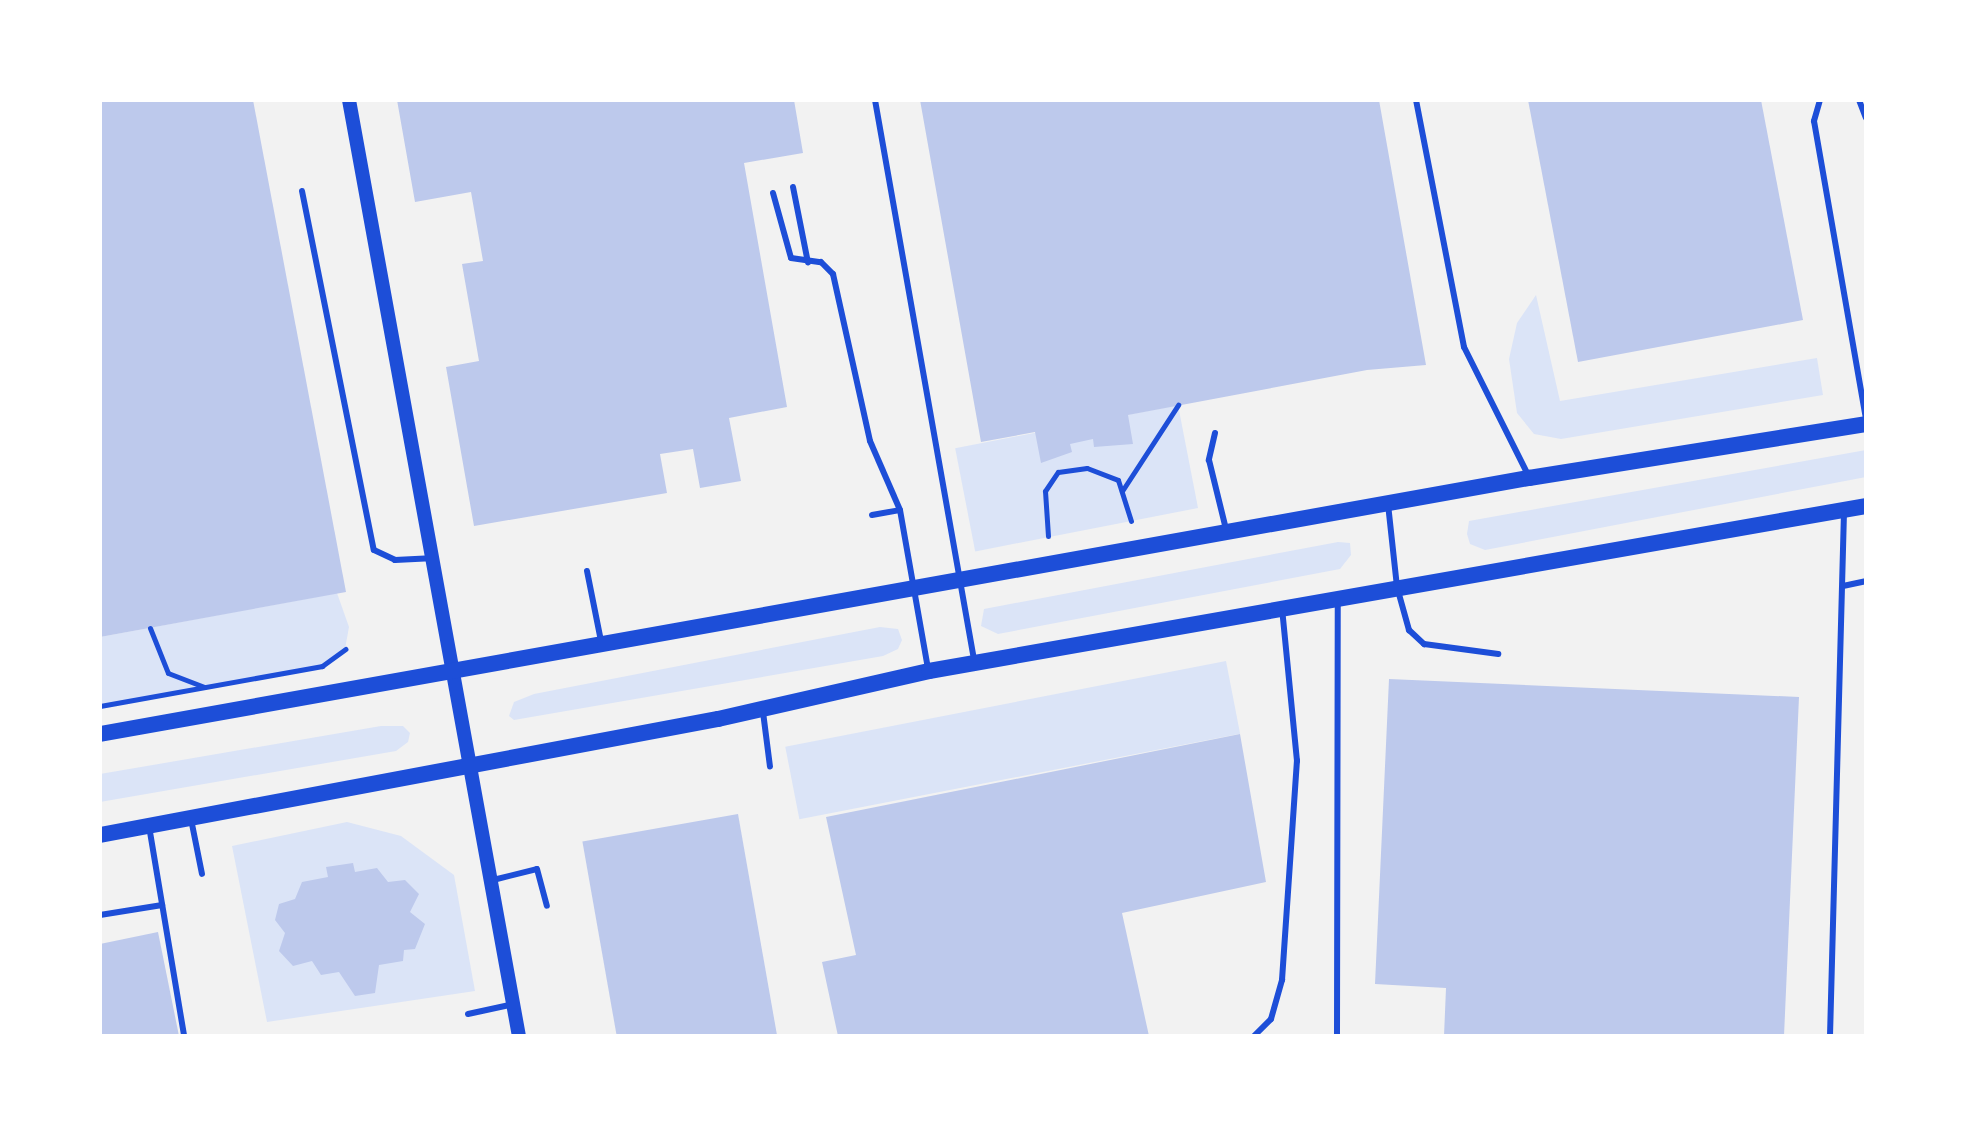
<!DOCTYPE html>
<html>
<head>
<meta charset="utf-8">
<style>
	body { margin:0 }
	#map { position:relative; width:1966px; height:1136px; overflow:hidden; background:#f2f2f2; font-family:"Libre Baskerville",serif }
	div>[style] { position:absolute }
	.green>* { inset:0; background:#dbe4f7; transform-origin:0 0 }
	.building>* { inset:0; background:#bdc9ec; transform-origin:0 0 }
	.path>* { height:5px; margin:-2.5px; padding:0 2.5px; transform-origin:2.5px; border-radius:2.5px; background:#1d4ed8 }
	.service>* { height:6px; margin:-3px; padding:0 3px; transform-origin:3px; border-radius:3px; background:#1d4ed8 }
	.tertiary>* { height:14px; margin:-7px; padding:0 7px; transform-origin:7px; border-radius:7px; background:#1d4ed8 }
	.secondary>* { height:16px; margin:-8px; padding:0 8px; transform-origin:8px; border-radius:8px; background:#1d4ed8 }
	span { translate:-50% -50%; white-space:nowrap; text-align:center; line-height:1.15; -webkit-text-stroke:8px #fff; paint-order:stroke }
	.frame { position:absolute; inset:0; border:102px solid #fff; pointer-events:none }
</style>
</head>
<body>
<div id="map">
	<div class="green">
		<i style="clip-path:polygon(1536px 295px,1560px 401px,1817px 358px,1823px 395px,1561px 439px,1534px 434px,1517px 413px,1509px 359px,1517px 323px)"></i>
		<i style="left:1178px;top:405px;width:105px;height:227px;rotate:79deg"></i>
		<i style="clip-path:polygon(1866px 450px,1866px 477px,1485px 550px,1470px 544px,1467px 534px,1469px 521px)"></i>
		<i style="clip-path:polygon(1338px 542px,1350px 543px,1351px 555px,1340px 569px,998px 634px,981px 626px,984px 609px)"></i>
		<i style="clip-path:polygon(337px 593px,349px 627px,345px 649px,322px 666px,100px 706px,100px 637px)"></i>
		<i style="clip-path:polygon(880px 627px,898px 629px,902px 640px,898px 649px,883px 656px,514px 720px,509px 716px,514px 702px,534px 694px)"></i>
		<i style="left:1226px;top:661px;width:74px;height:449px;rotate:79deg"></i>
		<i style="clip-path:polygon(381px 726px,403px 726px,410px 733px,408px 742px,396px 751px,100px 802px,100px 774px)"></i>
		<i style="clip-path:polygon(347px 822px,401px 836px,454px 875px,475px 991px,267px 1022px,232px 846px)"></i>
	</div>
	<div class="building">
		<i style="clip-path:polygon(100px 100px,253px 100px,346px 592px,100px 637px)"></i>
		<i style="clip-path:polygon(397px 100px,794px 100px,803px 153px,744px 163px,787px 407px,729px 418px,741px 481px,700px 488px,693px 449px,660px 454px,667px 493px,474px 526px,446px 367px,479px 361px,462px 264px,483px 261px,471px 192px,415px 202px)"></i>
		<i style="clip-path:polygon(920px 100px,1379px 100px,1426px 365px,1367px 370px,1128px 415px,1133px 444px,1094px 447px,1093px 439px,1070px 444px,1072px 452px,1041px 463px,1035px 432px,981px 442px)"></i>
		<i style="clip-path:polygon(1528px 100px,1761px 100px,1803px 320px,1578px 362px)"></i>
		<i style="clip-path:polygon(1389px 679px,1799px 697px,1784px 1036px,1444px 1036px,1446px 988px,1375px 984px)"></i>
		<i style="clip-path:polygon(1240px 734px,1266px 882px,1122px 913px,1149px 1036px,838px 1036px,822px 962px,856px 955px,826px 817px)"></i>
		<i style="left:738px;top:814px;width:226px;height:158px;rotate:80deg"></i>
		<i style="clip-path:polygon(353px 863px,355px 872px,377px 868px,388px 882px,405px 880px,419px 894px,410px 912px,425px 924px,415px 949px,404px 950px,403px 961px,379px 965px,375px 993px,355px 996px,339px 972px,321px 975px,312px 961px,293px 966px,279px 951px,285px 933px,275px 920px,279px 904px,295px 899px,302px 882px,328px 877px,326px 867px)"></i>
		<i style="clip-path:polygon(158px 932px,179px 1036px,100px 1036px,100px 944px)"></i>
	</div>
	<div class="path">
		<i style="left:1122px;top:491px;width:103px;rotate:-56.9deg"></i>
		<i style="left:1048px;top:536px;width:45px;rotate:-93.8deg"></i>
		<i style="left:1045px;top:491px;width:23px;rotate:-56deg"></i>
		<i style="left:1058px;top:472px;width:29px;rotate:-8deg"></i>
		<i style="left:1087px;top:468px;width:33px;rotate:21deg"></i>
		<i style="left:1118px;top:480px;width:43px;rotate:72.4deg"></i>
		<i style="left:150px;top:628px;width:48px;rotate:68.2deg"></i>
		<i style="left:168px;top:673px;width:39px;rotate:21deg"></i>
		<i style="left:100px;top:706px;width:226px;rotate:-10.2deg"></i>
		<i style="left:322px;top:666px;width:29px;rotate:-36deg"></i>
	</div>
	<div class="service">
		<i style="left:875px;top:100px;width:569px;rotate:79.97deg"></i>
		<i style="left:1416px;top:100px;width:252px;rotate:79deg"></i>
		<i style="left:1464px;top:347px;width:143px;rotate:63.4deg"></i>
		<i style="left:1820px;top:100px;width:22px;rotate:106deg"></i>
		<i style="left:1814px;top:121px;width:303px;rotate:80.1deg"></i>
		<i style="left:1859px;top:100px;width:19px;rotate:69deg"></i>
		<i style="left:793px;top:187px;width:77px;rotate:78.8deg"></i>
		<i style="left:302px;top:191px;width:366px;rotate:78.7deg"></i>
		<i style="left:374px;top:550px;width:23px;rotate:25deg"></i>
		<i style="left:395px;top:560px;width:35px;rotate:-3deg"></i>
		<i style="left:773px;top:193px;width:67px;rotate:74.5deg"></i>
		<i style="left:791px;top:258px;width:30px;rotate:8deg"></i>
		<i style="left:821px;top:262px;width:17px;rotate:45deg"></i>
		<i style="left:833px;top:274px;width:171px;rotate:77.5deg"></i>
		<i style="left:870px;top:441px;width:75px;rotate:66.5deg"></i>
		<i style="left:900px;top:510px;width:160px;rotate:80deg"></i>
		<i style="left:1215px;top:433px;width:28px;rotate:103deg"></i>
		<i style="left:1209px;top:460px;width:71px;rotate:76.2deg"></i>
		<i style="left:1388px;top:504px;width:83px;rotate:83.8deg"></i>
		<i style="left:1397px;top:587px;width:45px;rotate:74.4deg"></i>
		<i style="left:1409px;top:630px;width:21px;rotate:43deg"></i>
		<i style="left:1424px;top:644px;width:75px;rotate:7.7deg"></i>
		<i style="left:872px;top:515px;width:28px;rotate:-10deg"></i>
		<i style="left:587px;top:571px;width:71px;rotate:78.7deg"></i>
		<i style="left:1843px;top:586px;width:24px;rotate:-12deg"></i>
		<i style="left:763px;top:712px;width:55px;rotate:82.7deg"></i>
		<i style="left:191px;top:819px;width:56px;rotate:78.7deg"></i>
		<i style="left:149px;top:826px;width:213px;rotate:80.5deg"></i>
		<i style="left:493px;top:880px;width:45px;rotate:-14deg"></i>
		<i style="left:537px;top:869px;width:38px;rotate:75deg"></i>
		<i style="left:100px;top:915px;width:63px;rotate:-9.2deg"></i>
		<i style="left:468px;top:1014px;width:47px;rotate:-12.3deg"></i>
		<i style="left:1254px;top:1036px;width:24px;rotate:-45deg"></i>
		<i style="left:1271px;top:1019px;width:41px;rotate:-74.2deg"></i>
		<i style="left:1282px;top:980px;width:220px;rotate:-86.1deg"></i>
		<i style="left:1297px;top:761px;width:153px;rotate:-95.6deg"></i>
		<i style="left:1337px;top:1036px;width:434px;rotate:-89.9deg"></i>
		<i style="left:1830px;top:1036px;width:524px;rotate:-88.47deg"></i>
	</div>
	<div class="tertiary">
		<i style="left:349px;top:100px;width:951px;rotate:79.71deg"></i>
	</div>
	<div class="secondary">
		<i style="left:100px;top:734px;width:1452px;rotate:-10.16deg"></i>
		<i style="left:1529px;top:478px;width:341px;rotate:-9.1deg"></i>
		<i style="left:100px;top:835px;width:629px;rotate:-10.63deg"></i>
		<i style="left:718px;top:719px;width:216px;rotate:-12.8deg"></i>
		<i style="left:929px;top:671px;width:951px;rotate:-9.99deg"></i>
	</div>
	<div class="frame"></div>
</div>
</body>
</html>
